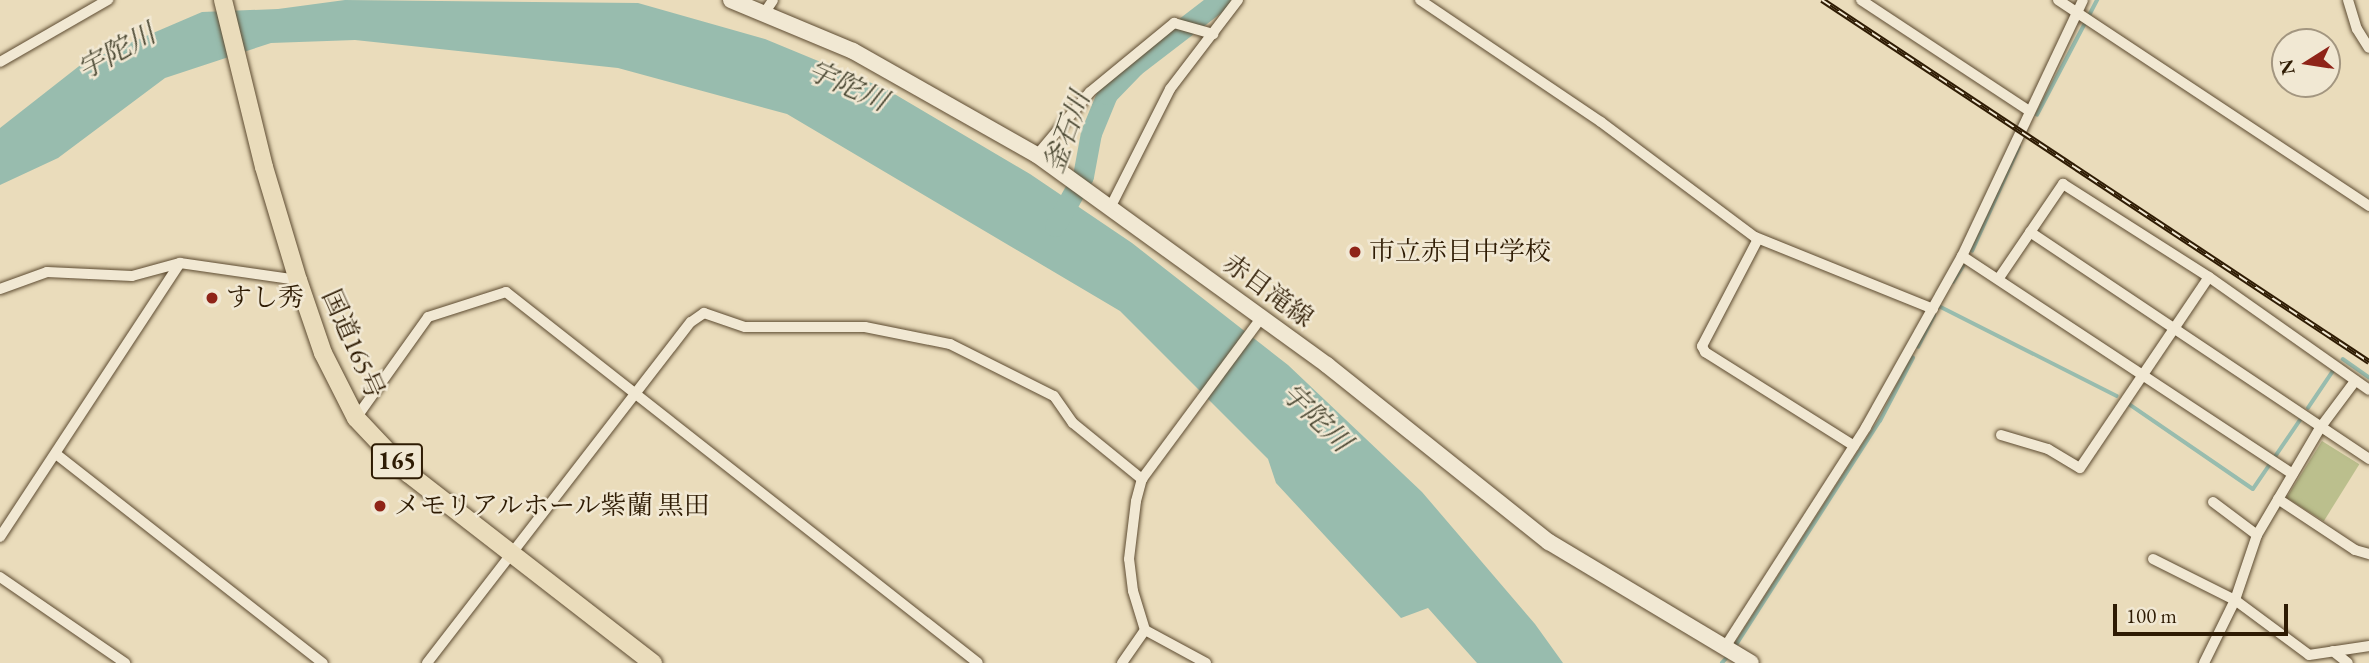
<!DOCTYPE html>
<html>
<head>
<meta charset="utf-8">
<style>
	body { margin:0 }
	#map { position:relative; width:2369px; height:663px; overflow:hidden; background:#eadcbb; font-family:"EB Garamond","Noto Serif JP",serif }
	div>[style] { position:absolute }
	.green>* { inset:0; background:#bbbf8d; transform-origin:0 0 }
	.water>* { inset:0; background:#98bcae }
	.stream>* { height:3.5px; margin:-1.75px; padding:0 1.75px; transform-origin:1.75px; border-radius:1.75px; background:#98bcae }
	.river>* { height:21px; margin:-10.5px; padding:0 10.5px; transform-origin:10.5px; border-radius:10.5px; background:#98bcae }
	.roads { filter:drop-shadow(0 0 2px #5d4b31) drop-shadow(0 0 2px #5d4b31) }
	.minor>* { height:10px; margin:-5px; padding:0 5px; transform-origin:5px; border-radius:5px; background:#f1e8d3 }
	.secondary>* { height:16px; margin:-8px; padding:0 8px; transform-origin:8px; border-radius:8px; background:#f1e8d3 }
	.trunk>* { height:18px; margin:-9px; padding:0 9px; transform-origin:9px; border-radius:9px; background:#eadcbb }
	.rail>* { height:6px; margin-top:-3px; transform-origin:0; background:repeating-linear-gradient(90deg,#f1e8d3 0 10px,#2e1b03 0 20px); box-sizing:border-box; border-block:2px solid #2e1b03 }
	.dots>* { width:19px; height:19px; translate:-50% -50%; box-sizing:border-box; border:4px solid #f1e8d3; border-radius:50% }
	span { translate:-50% -50%; white-space:nowrap; text-align:center; line-height:1.15; -webkit-text-stroke:5px #f1e8d3; paint-order:stroke }
	.shield-label span { padding:2px 5px; background:#f1e8d3; border:2px solid; border-radius:5px; -webkit-text-stroke-width:0 }
	.shield-label { font-size:24px; color:#2e1b03; font-weight:700 }
	.poi-label { font-size:26px; color:#2e1b03 }
	.left { translate:0 -50%; text-align:left }
	.street-label { font-size:26px; color:#2e1b03 }
	.water-label { font-size:28px; color:#4e4b36; font-style:italic }
	.north { position:absolute; left:2271px; top:28px; width:70px; height:70px; box-sizing:border-box; background:#f1e8d3; border:2px solid #a39680; border-radius:50%; rotate:258deg; font-size:19px; font-weight:700; line-height:28px; text-align:center; color:#2e1b03 }
	.north::after { content:''; display:block; margin:auto; width:24px; height:32px; background:#8f2418; clip-path:polygon(50% 0,100% 100%,50% 72%,0 100%) }
	.scale { position:absolute; left:2113px; top:604px; width:175px; height:32px; box-sizing:border-box; border:4px solid #2e1b03; border-top:0; padding-left:9px; font-size:21px; line-height:24px; white-space:nowrap; color:#2e1b03; -webkit-text-stroke:5px #f1e8d3; paint-order:stroke }
</style>
</head>
<body>
<div id="map">
	<div class="green">
		<i style="left:2322px;top:441px;width:44px;height:67px;rotate:32deg"></i>
	</div>
	<div class="water">
		<i style="clip-path:polygon(345px 0,638px 3px,765px 39px,886px 89px,1030px 174px,1132px 243px,1288px 365px,1422px 492px,1535px 624px,1563px 663px,1477px 663px,1428px 608px,1401px 618px,1276px 483px,1268px 459px,1120px 311px,787px 114px,618px 68px,355px 40px,271px 43px,165px 78px,58px 158px,0 185px,0 128px,83px 63px,202px 12px,278px 9px)"></i>
	</div>
	<div class="stream">
		<i style="left:2037px;top:115px;width:130px;rotate:-62.4deg"></i>
		<i style="left:1972px;top:251px;width:114px;rotate:-65.7deg"></i>
		<i style="left:1953px;top:282px;width:19px;rotate:-58deg"></i>
		<i style="left:1939px;top:306px;width:199px;rotate:26.8deg"></i>
		<i style="left:1918px;top:347px;width:35px;rotate:-63deg"></i>
		<i style="left:2343px;top:359px;width:32px;rotate:35deg"></i>
		<i style="left:2129px;top:404px;width:150px;rotate:34.4deg"></i>
		<i style="left:2253px;top:489px;width:83px;rotate:-55.7deg"></i>
		<i style="left:2308px;top:408px;width:45px;rotate:-56deg"></i>
		<i style="left:1734px;top:648px;width:270px;rotate:-57.3deg"></i>
		<i style="left:1880px;top:421px;width:71px;rotate:-62.4deg"></i>
		<i style="left:1722px;top:663px;width:12px;rotate:-48deg"></i>
	</div>
	<div class="river">
		<i style="left:1055px;top:226px;width:57px;rotate:-60.8deg"></i>
		<i style="left:1083px;top:176px;width:44px;rotate:-79.5deg"></i>
		<i style="left:1091px;top:133px;width:42px;rotate:-67.7deg"></i>
		<i style="left:1107px;top:94px;width:39px;rotate:-46deg"></i>
		<i style="left:1134px;top:66px;width:108px;rotate:-37.5deg"></i>
	</div>
	<div class="roads">
		<div class="minor">
			<i style="left:1420px;top:0;width:218px;rotate:34deg"></i>
			<i style="left:1601px;top:122px;width:192px;rotate:36.8deg"></i>
			<i style="left:1755px;top:237px;width:192px;rotate:22deg"></i>
			<i style="left:1861px;top:0;width:200px;rotate:33.4deg"></i>
			<i style="left:2058px;top:0;width:373px;rotate:33.5deg"></i>
			<i style="left:2348px;top:0;width:30px;rotate:73deg"></i>
			<i style="left:2357px;top:29px;width:22px;rotate:58deg"></i>
			<i style="left:765px;top:12px;width:14px;rotate:-56deg"></i>
			<i style="left:0;top:62px;width:125px;rotate:-29.9deg"></i>
			<i style="left:1037px;top:155px;width:82px;rotate:-49.9deg"></i>
			<i style="left:1090px;top:92px;width:109px;rotate:-39.4deg"></i>
			<i style="left:1174px;top:23px;width:41px;rotate:15.8deg"></i>
			<i style="left:1111px;top:206px;width:131px;rotate:-63.2deg"></i>
			<i style="left:1170px;top:89px;width:112px;rotate:-52.6deg"></i>
			<i style="left:2030px;top:232px;width:408px;rotate:33.8deg"></i>
			<i style="left:1758px;top:239px;width:121px;rotate:117.6deg"></i>
			<i style="left:1702px;top:346px;width:7px;rotate:63deg"></i>
			<i style="left:1705px;top:352px;width:176px;rotate:32.2deg"></i>
			<i style="left:1962px;top:256px;width:396px;rotate:33.4deg"></i>
			<i style="left:1999px;top:278px;width:114px;rotate:-55.8deg"></i>
			<i style="left:2063px;top:184px;width:173px;rotate:32.5deg"></i>
			<i style="left:2209px;top:277px;width:196px;rotate:35.2deg"></i>
			<i style="left:0;top:289px;width:50px;rotate:-19.9deg"></i>
			<i style="left:47px;top:272px;width:85px;rotate:2.7deg"></i>
			<i style="left:132px;top:276px;width:50px;rotate:-15.2deg"></i>
			<i style="left:180px;top:263px;width:119px;rotate:8.2deg"></i>
			<i style="left:356px;top:418px;width:124px;rotate:-54.5deg"></i>
			<i style="left:428px;top:317px;width:82px;rotate:-17.8deg"></i>
			<i style="left:506px;top:292px;width:600px;rotate:38.17deg"></i>
			<i style="left:2001px;top:435px;width:49px;rotate:16.6deg"></i>
			<i style="left:2048px;top:449px;width:37px;rotate:31deg"></i>
			<i style="left:2080px;top:468px;width:230px;rotate:-56deg"></i>
			<i style="left:56px;top:454px;width:339px;rotate:38.1deg"></i>
			<i style="left:2278px;top:499px;width:92px;rotate:33.5deg"></i>
			<i style="left:2355px;top:550px;width:15px;rotate:16deg"></i>
			<i style="left:2213px;top:502px;width:55px;rotate:36.9deg"></i>
			<i style="left:0;top:537px;width:328px;rotate:-56.7deg"></i>
			<i style="left:2153px;top:559px;width:92px;rotate:26.6deg"></i>
			<i style="left:2235px;top:600px;width:92px;rotate:36.6deg"></i>
			<i style="left:2309px;top:655px;width:61px;rotate:-8.5deg"></i>
			<i style="left:0;top:577px;width:152px;rotate:34.5deg"></i>
			<i style="left:1725px;top:647px;width:261px;rotate:-57.3deg"></i>
			<i style="left:1866px;top:427px;width:196px;rotate:-60.7deg"></i>
			<i style="left:1962px;top:256px;width:283px;rotate:-64.7deg"></i>
			<i style="left:2333px;top:651px;width:19px;rotate:39deg"></i>
			<i style="left:427px;top:663px;width:431px;rotate:-52.3deg"></i>
			<i style="left:691px;top:322px;width:16px;rotate:-35deg"></i>
			<i style="left:704px;top:313px;width:43px;rotate:18.9deg"></i>
			<i style="left:745px;top:327px;width:120px"></i>
			<i style="left:865px;top:327px;width:87px;rotate:11.3deg"></i>
			<i style="left:950px;top:344px;width:116px;rotate:26.6deg"></i>
			<i style="left:1054px;top:396px;width:33px;rotate:55deg"></i>
			<i style="left:1073px;top:423px;width:89px;rotate:39.1deg"></i>
			<i style="left:1122px;top:663px;width:40px;rotate:-55.1deg"></i>
			<i style="left:1206px;top:663px;width:69px;rotate:-151.6deg"></i>
			<i style="left:1145px;top:630px;width:41px;rotate:-107.1deg"></i>
			<i style="left:1133px;top:591px;width:32px;rotate:-97deg"></i>
			<i style="left:1129px;top:559px;width:58px;rotate:-83.1deg"></i>
			<i style="left:1136px;top:501px;width:23px;rotate:-75deg"></i>
			<i style="left:1142px;top:479px;width:202px;rotate:-53.5deg"></i>
			<i style="left:2204px;top:663px;width:70px;rotate:-63.8deg"></i>
			<i style="left:2235px;top:600px;width:69px;rotate:-71.3deg"></i>
			<i style="left:2257px;top:535px;width:124px;rotate:-59.5deg"></i>
			<i style="left:2320px;top:428px;width:59px;rotate:-53.3deg"></i>
		</div>
		<div class="secondary">
			<i style="left:731px;top:0;width:132px;rotate:22.7deg"></i>
			<i style="left:853px;top:51px;width:211px;rotate:29.5deg"></i>
			<i style="left:1037px;top:155px;width:358px;rotate:35.9deg"></i>
			<i style="left:1327px;top:365px;width:284px;rotate:38.6deg"></i>
			<i style="left:1549px;top:542px;width:235px;rotate:30.9deg"></i>
		</div>
		<div class="trunk">
			<i style="left:223px;top:0;width:172px;rotate:76.2deg"></i>
			<i style="left:264px;top:167px;width:118px;rotate:73.3deg"></i>
			<i style="left:298px;top:280px;width:77px;rotate:71.1deg"></i>
			<i style="left:323px;top:353px;width:73px;rotate:63.1deg"></i>
			<i style="left:356px;top:418px;width:77px;rotate:46.6deg"></i>
			<i style="left:409px;top:474px;width:309px;rotate:37.8deg"></i>
		</div>
	</div>
	<div class="rail">
		<i style="left:1822px;top:0;width:656px;rotate:33.5deg"></i>
	</div>
	<div class="dots">
		<i style="left:1355px;top:252px;background:#8f2418"></i>
		<i style="left:212px;top:298px;background:#8f2418"></i>
		<i style="left:380px;top:506px;background:#8f2418"></i>
	</div>
	<div class="shield-label">
		<span style="left:397px;top:461px">165</span>
	</div>
	<div class="poi-label">
		<span class="left" style="left:1369px;top:252px">市立赤目中学校</span>
		<span class="left" style="left:226px;top:298px">すし秀</span>
		<span class="left" style="left:394px;top:506px">メモリアルホール紫蘭 黒田</span>
	</div>
	<div class="street-label">
		<span style="left:1268px;top:291px;rotate:36deg">赤目滝線</span>
		<span style="left:353px;top:344px;rotate:66deg">国道165号</span>
	</div>
	<div class="water-label">
		<span style="left:116px;top:51px;rotate:-29deg">宇陀川</span>
		<span style="left:848px;top:85px;rotate:24deg">宇陀川</span>
		<span style="left:1066px;top:132px;rotate:-70deg">釜石川</span>
		<span style="left:1317px;top:417px;rotate:44deg">宇陀川</span>
	</div>
	<div class="north">N</div>
	<div class="scale">100 m</div>
</div>
</body>
</html>
